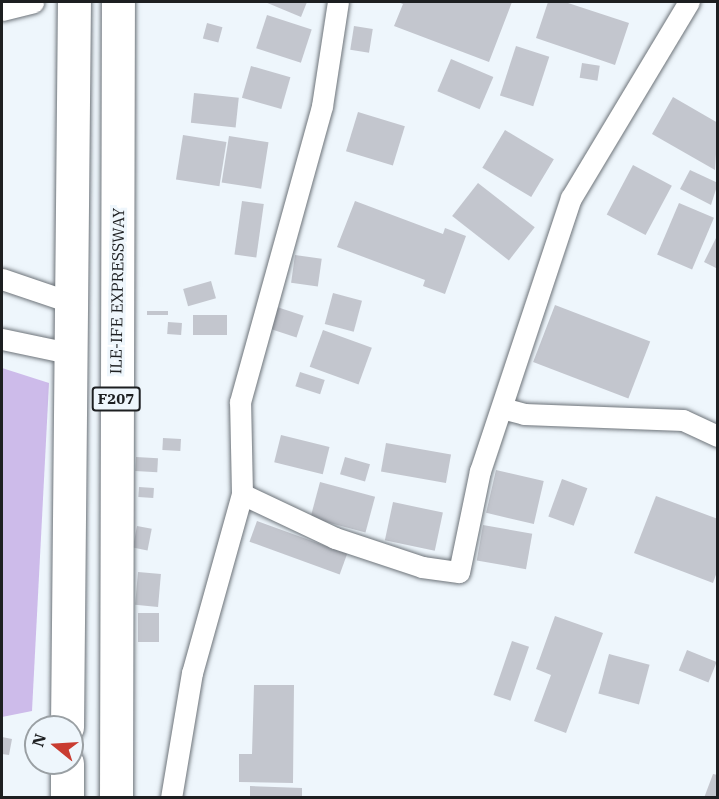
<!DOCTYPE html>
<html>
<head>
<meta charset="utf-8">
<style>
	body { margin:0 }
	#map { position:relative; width:719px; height:799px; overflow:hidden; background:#eef6fc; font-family:"IBM Plex Serif",serif }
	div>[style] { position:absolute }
	.green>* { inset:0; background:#cdbbea }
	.building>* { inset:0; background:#c3c6ce; transform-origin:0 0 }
	.roads { filter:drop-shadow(0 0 2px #6d7379) drop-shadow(0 0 2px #6d7379) }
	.minor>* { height:21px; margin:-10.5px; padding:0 10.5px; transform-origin:10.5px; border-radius:10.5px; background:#fff }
	.primary>* { height:33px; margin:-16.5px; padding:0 16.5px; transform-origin:16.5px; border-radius:16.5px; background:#fff }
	span { translate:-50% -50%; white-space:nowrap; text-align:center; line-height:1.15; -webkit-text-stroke:6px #eef6fc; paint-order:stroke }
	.shield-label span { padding:2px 4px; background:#eef6fc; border:2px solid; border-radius:4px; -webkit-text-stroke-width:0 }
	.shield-label { font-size:15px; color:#1d1f21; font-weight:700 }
	.street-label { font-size:16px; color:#1d1f21 }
	.frame { position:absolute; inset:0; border:3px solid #1d1f21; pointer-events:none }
	.north { position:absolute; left:24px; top:715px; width:60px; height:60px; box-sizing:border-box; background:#eef6fc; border:2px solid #9aa0a4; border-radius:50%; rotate:288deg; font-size:16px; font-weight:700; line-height:24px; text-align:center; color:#1d1f21 }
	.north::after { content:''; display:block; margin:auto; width:21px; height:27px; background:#c93c31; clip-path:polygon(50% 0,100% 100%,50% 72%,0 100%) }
</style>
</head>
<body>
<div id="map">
	<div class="green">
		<i style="clip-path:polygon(2px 368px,49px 383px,32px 711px,2px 717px)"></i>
	</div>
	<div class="building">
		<i style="clip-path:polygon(265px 2px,307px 2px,301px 17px)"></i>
		<i style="clip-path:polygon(398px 2px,512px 2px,489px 62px,394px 26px,403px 4px)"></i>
		<i style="clip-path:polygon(548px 2px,565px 2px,629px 23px,615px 65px,536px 38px)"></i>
		<i style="left:267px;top:15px;width:47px;height:35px;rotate:18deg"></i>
		<i style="left:207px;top:23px;width:16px;height:16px;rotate:15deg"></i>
		<i style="left:354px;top:26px;width:19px;height:24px;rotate:9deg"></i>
		<i style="left:516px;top:46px;width:35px;height:52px;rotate:18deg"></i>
		<i style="left:451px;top:59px;width:46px;height:35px;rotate:23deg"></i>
		<i style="left:582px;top:63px;width:18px;height:15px;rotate:9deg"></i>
		<i style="left:251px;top:66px;width:41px;height:33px;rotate:16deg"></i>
		<i style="left:194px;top:93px;width:45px;height:30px;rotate:6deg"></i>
		<i style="clip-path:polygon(673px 97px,718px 123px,715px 170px,652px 134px)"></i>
		<i style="left:358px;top:112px;width:49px;height:41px;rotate:17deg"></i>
		<i style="left:505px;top:130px;width:57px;height:44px;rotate:31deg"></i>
		<i style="left:183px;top:135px;width:44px;height:45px;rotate:9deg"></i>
		<i style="left:229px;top:136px;width:40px;height:47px;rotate:9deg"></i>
		<i style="left:633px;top:165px;width:44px;height:56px;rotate:28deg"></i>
		<i style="clip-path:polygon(690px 170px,718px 183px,711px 205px,680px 189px)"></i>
		<i style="left:478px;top:183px;width:72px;height:42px;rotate:38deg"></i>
		<i style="left:242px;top:201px;width:22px;height:54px;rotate:8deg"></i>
		<i style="clip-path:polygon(355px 201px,443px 234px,445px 228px,466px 236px,445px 294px,423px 286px,425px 280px,337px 247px)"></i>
		<i style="left:679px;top:203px;width:38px;height:56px;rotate:23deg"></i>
		<i style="clip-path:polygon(718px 234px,718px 269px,704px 262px)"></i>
		<i style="left:295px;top:255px;width:27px;height:28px;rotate:8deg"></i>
		<i style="left:211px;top:281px;width:18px;height:29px;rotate:74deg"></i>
		<i style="left:333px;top:293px;width:30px;height:32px;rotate:15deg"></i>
		<i style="left:555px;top:305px;width:102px;height:61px;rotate:21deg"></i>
		<i style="left:277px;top:307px;width:28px;height:23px;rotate:18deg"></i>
		<i style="left:147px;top:311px;width:21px;height:4px"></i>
		<i style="left:227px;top:315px;width:20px;height:34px;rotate:90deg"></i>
		<i style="left:168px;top:322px;width:14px;height:12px;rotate:4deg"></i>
		<i style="left:323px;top:330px;width:52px;height:39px;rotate:20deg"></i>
		<i style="left:300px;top:372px;width:26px;height:15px;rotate:18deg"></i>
		<i style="left:281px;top:435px;width:50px;height:28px;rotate:14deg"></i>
		<i style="left:163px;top:438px;width:18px;height:12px;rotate:3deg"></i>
		<i style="left:386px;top:443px;width:66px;height:29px;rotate:10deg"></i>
		<i style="left:136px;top:457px;width:22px;height:14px;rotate:3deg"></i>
		<i style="left:345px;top:457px;width:26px;height:18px;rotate:16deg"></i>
		<i style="left:496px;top:470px;width:49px;height:44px;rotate:13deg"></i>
		<i style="left:562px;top:479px;width:27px;height:40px;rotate:20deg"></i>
		<i style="left:320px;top:482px;width:57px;height:37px;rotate:15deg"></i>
		<i style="left:139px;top:487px;width:15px;height:10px;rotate:4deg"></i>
		<i style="clip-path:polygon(656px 496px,718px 519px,718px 569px,713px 583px,634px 553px)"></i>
		<i style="left:393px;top:502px;width:51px;height:39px;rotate:12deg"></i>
		<i style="left:257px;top:521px;width:96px;height:22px;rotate:20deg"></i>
		<i style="left:483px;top:525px;width:50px;height:36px;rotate:10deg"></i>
		<i style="left:137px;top:526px;width:15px;height:22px;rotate:11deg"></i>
		<i style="left:138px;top:572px;width:23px;height:33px;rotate:5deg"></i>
		<i style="left:138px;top:613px;width:21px;height:29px"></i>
		<i style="clip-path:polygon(555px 616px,603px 633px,566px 733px,534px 721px,551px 675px,536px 669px)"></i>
		<i style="left:512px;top:641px;width:18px;height:57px;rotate:19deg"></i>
		<i style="left:687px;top:650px;width:32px;height:22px;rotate:22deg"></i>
		<i style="left:609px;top:654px;width:42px;height:41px;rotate:15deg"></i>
		<i style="clip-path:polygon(254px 685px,294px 685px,293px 783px,239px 782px,239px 754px,252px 754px)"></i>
		<i style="clip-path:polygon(2px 737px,12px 739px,9px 755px,2px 754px)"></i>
		<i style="clip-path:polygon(713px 774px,718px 775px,718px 798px,704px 798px)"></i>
		<i style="clip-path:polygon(250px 786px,302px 788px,302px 798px,250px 798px)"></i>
	</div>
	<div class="roads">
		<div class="minor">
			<i style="left:2px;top:10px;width:32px;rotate:-14deg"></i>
			<i style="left:2px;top:279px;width:72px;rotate:18.7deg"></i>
			<i style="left:2px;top:339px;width:68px;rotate:11.8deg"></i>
			<i style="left:502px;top:408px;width:23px;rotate:15deg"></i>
			<i style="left:524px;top:414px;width:159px;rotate:2.2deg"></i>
			<i style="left:683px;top:420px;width:38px;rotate:25deg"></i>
			<i style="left:242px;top:494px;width:103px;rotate:25.3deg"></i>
			<i style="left:335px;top:538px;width:92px;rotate:18.4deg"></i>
			<i style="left:422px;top:567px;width:37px;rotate:8deg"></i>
			<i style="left:459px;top:572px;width:103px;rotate:-78.3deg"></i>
			<i style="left:480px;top:471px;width:288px;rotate:-71.6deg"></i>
			<i style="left:571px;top:198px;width:229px;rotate:-59deg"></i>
			<i style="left:171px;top:798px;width:127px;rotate:-80.5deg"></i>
			<i style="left:192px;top:673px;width:186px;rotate:-74.4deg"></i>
			<i style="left:242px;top:494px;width:92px;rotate:-91.2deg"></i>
			<i style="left:240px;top:402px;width:307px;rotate:-74.5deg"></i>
			<i style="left:322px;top:106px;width:105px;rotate:-81.3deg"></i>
		</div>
		<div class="primary">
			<i style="left:67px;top:727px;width:725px;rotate:-89.45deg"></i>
			<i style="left:67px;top:798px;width:35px;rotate:-90deg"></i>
			<i style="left:116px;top:798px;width:796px;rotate:-89.86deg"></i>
		</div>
	</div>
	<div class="shield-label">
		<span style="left:116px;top:399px">F207</span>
	</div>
	<div class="street-label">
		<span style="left:117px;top:291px;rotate:-89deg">ILE-IFE EXPRESSWAY</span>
	</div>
	<div class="frame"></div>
	<div class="north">N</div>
</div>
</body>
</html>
